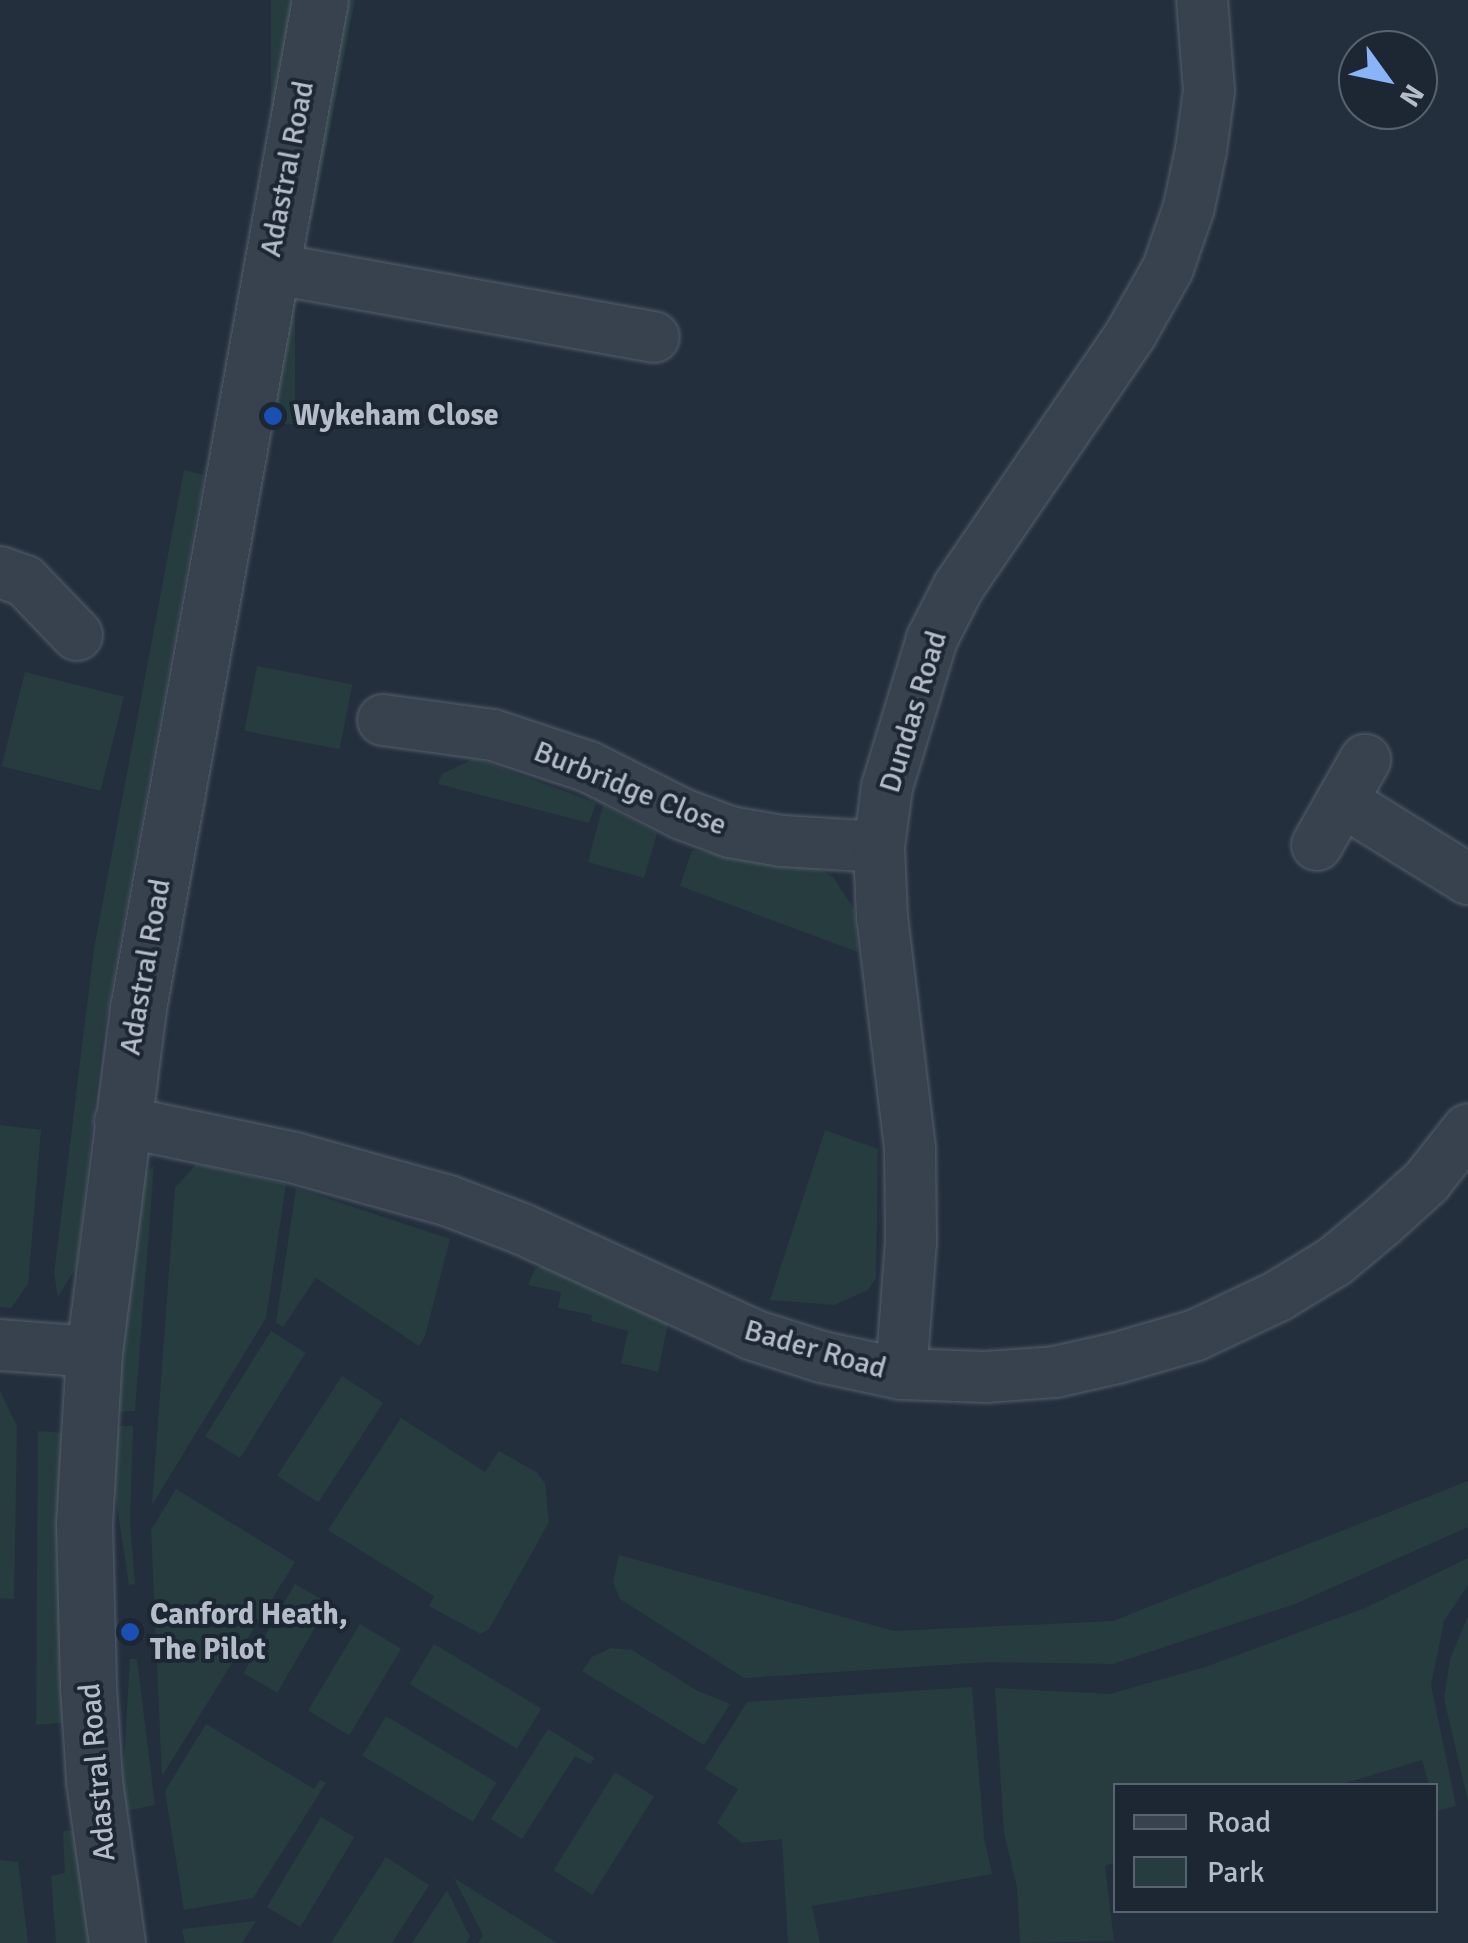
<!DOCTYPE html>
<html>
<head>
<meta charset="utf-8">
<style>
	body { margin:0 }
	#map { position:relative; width:1468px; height:1943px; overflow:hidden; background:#242f3e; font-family:Signika,sans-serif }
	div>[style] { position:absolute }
	.green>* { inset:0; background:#263c3f; transform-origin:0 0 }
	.roads { filter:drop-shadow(0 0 2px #565f6c) drop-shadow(0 0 2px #565f6c) }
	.minor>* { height:50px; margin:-25px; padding:0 25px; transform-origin:25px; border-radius:25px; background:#38414e }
	.tertiary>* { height:55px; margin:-27.5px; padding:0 27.5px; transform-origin:27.5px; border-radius:27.5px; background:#38414e }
	.dots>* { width:28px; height:28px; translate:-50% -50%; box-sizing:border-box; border:5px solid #1d2633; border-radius:50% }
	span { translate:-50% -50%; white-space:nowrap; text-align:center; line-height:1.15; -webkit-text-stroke:8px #1d2633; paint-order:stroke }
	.street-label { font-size:30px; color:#b4bcc9 }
	.poi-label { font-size:30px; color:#b4bcc9; font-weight:700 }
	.left { translate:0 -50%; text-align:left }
	.legend { position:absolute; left:1113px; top:1783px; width:325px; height:130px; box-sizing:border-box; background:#1d2633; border:2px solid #59626f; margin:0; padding:12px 18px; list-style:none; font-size:30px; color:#b4bcc9 }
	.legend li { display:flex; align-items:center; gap:20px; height:50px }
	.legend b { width:50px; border:2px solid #59626f }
	.north { position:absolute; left:1338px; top:30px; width:100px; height:100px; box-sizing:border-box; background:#1d2633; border:2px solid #59626f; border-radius:50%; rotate:123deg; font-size:28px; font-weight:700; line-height:40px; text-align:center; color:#b4bcc9 }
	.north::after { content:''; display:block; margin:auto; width:35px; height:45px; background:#8ab4f8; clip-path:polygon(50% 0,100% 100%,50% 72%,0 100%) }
</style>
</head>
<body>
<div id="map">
	<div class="green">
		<i style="left:271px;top:0;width:24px;height:424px"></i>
		<i style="clip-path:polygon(341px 0,355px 0,312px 221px,305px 210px)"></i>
		<i style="clip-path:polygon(184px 470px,204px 475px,101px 1047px,77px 1266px,58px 1297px,54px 1274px,94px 949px)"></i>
		<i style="left:257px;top:666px;width:97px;height:66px;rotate:11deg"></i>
		<i style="left:25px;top:672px;width:102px;height:97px;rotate:14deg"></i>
		<i style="clip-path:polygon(475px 758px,596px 803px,589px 823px,438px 784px,442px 774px)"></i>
		<i style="clip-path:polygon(603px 805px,657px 833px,644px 878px,588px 862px)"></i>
		<i style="clip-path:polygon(692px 850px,814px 866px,833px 877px,854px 909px,858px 952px,680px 886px)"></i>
		<i style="clip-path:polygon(0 1125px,41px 1130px,28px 1284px,11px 1308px,0 1307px)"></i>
		<i style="clip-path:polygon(825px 1130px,878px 1149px,876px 1278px,868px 1290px,834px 1305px,770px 1300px)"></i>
		<i style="clip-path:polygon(196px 1164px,286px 1184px,266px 1318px,152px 1505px,175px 1188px)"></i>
		<i style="clip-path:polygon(154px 1166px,135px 1411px,114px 1412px,139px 1178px)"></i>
		<i style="clip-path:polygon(296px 1188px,450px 1239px,425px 1336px,419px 1346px,316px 1278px,283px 1327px,276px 1323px)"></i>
		<i style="clip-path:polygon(545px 1265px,668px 1323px,658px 1372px,621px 1363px,628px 1331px,591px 1321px,592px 1315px,558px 1308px,561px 1292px,528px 1285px,535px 1269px)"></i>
		<i style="left:271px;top:1331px;width:41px;height:124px;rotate:32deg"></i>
		<i style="left:342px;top:1376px;width:49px;height:119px;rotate:33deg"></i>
		<i style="clip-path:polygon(0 1391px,17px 1426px,14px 1599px,0 1598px)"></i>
		<i style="clip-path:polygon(401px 1418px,485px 1472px,499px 1451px,536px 1472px,545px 1483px,549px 1522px,489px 1629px,481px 1634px,429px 1606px,434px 1596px,328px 1530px)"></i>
		<i style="clip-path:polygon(116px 1426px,133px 1426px,130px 1523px,135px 1584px,129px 1585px,112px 1473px)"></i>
		<i style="clip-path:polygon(38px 1431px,65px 1433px,70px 1722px,36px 1725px)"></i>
		<i style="clip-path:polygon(1468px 1481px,1468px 1527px,1295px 1604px,1113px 1664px,990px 1662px,744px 1678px,620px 1599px,613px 1582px,619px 1555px,894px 1631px,1113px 1621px)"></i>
		<i style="clip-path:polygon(176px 1489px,295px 1562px,162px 1776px,151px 1530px)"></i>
		<i style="clip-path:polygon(1468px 1558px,1468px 1585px,1444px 1621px,1431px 1685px,1456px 1806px,1436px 1811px,1436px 1786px,1429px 1785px,1422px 1760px,1339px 1785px,1116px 1786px,1115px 1862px,1105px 1866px,1114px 1941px,1020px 1943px,1017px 1887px,1004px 1833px,995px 1688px,1110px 1694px,1205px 1667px,1365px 1608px)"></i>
		<i style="left:295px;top:1584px;width:39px;height:103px;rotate:30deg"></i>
		<i style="clip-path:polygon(1468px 1616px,1468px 1801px,1444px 1699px,1450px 1659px)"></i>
		<i style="left:360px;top:1624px;width:48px;height:101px;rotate:31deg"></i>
		<i style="left:434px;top:1644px;width:125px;height:47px;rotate:31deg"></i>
		<i style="clip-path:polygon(611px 1648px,632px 1650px,696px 1690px,730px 1704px,704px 1745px,582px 1671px,592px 1657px)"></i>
		<i style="clip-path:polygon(130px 1659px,137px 1659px,155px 1805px,121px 1812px)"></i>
		<i style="clip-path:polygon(972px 1687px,984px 1837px,992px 1874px,812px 1906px,820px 1943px,788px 1943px,782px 1839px,742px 1843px,717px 1823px,738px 1789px,705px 1769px,747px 1702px)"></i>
		<i style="left:386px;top:1716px;width:129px;height:46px;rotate:31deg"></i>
		<i style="clip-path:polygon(206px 1724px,314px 1789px,320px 1780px,326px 1783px,253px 1898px,184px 1910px,165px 1791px)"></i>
		<i style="clip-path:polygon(548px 1729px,595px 1758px,590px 1764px,575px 1756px,522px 1839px,491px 1819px)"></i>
		<i style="left:615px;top:1772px;width:46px;height:116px;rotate:32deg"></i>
		<i style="left:321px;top:1817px;width:39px;height:105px;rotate:31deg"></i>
		<i style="clip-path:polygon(79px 1829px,94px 1943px,56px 1943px,51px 1876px,65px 1873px,63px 1831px)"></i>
		<i style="clip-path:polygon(386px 1857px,429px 1885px,392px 1943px,331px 1943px)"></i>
		<i style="clip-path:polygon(0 1860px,18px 1862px,28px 1943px,0 1943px)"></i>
		<i style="clip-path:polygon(454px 1878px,557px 1943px,478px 1943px,483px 1935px)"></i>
		<i style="clip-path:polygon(447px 1890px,470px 1937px,466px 1943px,412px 1943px)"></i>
		<i style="clip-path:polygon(256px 1921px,242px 1943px,185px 1943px,182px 1929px)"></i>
	</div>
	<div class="roads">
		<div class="minor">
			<i style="left:270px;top:268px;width:390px;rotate:10.2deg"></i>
			<i style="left:0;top:572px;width:27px;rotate:20deg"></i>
			<i style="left:25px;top:581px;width:75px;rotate:46.1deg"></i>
			<i style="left:383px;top:720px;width:111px;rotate:7.8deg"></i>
			<i style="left:493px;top:735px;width:101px;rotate:18.4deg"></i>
			<i style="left:589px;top:767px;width:104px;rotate:26.8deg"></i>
			<i style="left:682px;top:814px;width:51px;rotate:20.6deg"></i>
			<i style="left:730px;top:832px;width:53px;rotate:9.8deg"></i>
			<i style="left:782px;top:841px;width:97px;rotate:3.5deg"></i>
			<i style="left:1342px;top:801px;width:148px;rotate:31.8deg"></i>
			<i style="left:1317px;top:845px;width:98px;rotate:-60.5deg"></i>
			<i style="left:120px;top:1121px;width:179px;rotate:11.9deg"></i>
			<i style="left:295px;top:1158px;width:160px;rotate:15.6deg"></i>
			<i style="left:449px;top:1201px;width:78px;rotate:21deg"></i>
			<i style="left:522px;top:1229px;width:254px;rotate:24.6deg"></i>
			<i style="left:753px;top:1335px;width:72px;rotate:17.7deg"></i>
			<i style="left:822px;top:1357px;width:81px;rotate:12.1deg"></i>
			<i style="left:901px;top:1374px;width:85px;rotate:2deg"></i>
			<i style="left:986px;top:1377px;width:69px;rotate:-4.1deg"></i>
			<i style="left:1055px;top:1372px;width:64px;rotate:-12.7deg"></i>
			<i style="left:1117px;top:1358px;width:82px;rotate:-16.2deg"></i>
			<i style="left:1196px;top:1335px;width:91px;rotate:-25.4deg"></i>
			<i style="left:1278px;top:1296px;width:66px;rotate:-31.3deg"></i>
			<i style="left:1334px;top:1262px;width:62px;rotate:-39.8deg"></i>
			<i style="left:1382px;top:1222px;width:61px;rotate:-42.3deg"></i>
			<i style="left:1427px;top:1181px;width:66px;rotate:-51.7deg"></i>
			<i style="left:0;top:1345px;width:94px;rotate:4.3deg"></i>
			<i style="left:901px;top:1374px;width:132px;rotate:-85.7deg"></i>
			<i style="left:911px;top:1242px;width:94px;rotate:-90.6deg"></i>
			<i style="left:910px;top:1148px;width:232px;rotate:-96.9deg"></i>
			<i style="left:882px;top:918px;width:71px;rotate:-92.4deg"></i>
			<i style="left:879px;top:847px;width:61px;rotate:-82.4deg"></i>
			<i style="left:887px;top:787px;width:155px;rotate:-73.1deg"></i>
			<i style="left:932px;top:639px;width:59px;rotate:-63deg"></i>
			<i style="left:959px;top:586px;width:307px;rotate:-55.7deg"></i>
			<i style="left:1132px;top:332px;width:73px;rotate:-60.6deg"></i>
			<i style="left:1168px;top:268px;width:65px;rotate:-71deg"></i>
			<i style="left:1189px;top:207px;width:58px;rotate:-78.1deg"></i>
			<i style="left:1201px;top:150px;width:60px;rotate:-82.3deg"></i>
			<i style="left:1209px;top:91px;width:91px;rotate:-94.4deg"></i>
		</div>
		<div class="tertiary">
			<i style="left:117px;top:1943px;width:164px;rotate:-98.1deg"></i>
			<i style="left:94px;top:1781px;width:96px;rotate:-93.6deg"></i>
			<i style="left:88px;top:1685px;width:161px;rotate:-91.4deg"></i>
			<i style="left:84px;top:1524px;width:172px;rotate:-86.7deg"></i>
			<i style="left:94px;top:1352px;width:347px;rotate:-82.7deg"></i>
			<i style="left:138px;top:1008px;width:1024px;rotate:-79.77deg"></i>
		</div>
	</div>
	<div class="dots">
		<i style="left:273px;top:416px;background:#1a4fb4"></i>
		<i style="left:130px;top:1632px;background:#1a4fb4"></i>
	</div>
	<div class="street-label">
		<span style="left:288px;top:169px;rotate:-79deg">Adastral Road</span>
		<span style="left:914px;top:712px;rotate:-73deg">Dundas Road</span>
		<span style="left:630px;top:789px;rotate:22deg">Burbridge Close</span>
		<span style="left:146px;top:967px;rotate:-80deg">Adastral Road</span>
		<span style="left:815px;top:1350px;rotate:16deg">Bader Road</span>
		<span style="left:98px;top:1772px;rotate:-95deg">Adastral Road</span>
	</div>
	<div class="poi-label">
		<span class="left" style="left:293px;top:416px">Wykeham Close</span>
		<span class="left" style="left:150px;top:1632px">Canford Heath,<br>The Pilot</span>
	</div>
	<ul class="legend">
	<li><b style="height:12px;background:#38414e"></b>Road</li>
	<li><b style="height:28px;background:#263c3f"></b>Park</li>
	</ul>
	<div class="north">N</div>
</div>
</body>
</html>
